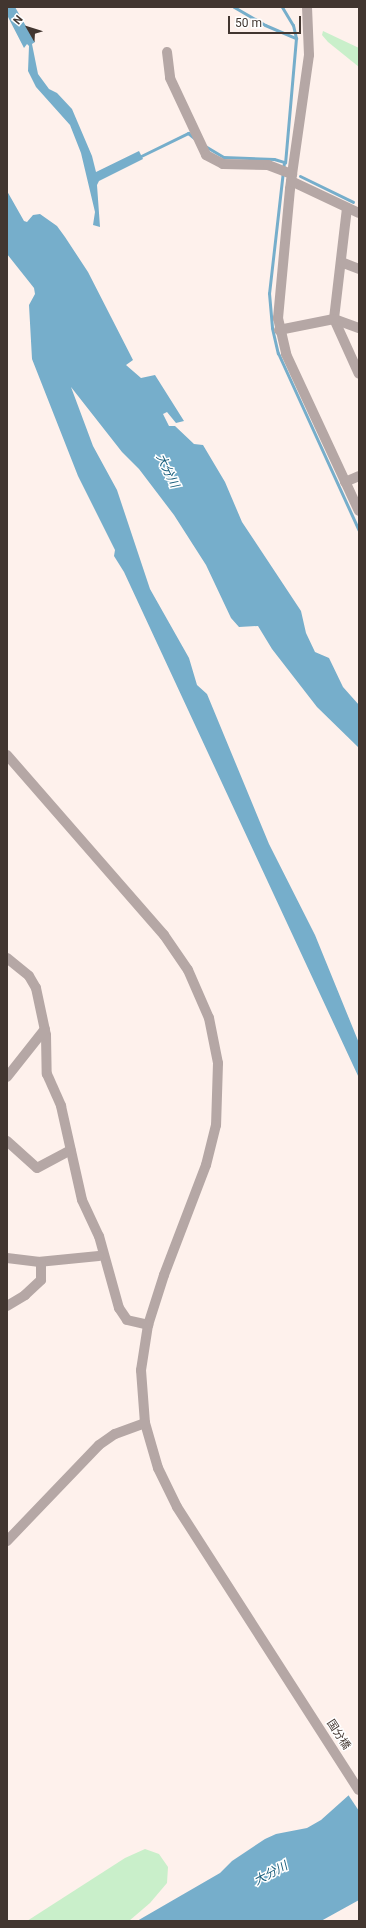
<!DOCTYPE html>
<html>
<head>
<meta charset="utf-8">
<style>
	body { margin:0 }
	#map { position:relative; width:366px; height:1928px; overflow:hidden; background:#fef1ec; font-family:Roboto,"Noto Sans JP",sans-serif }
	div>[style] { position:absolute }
	.green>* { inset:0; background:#c9efca }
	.water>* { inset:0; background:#76aecb }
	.pier>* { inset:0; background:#fef1ec }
	.stream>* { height:3px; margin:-1.5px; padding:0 1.5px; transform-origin:1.5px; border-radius:1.5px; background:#76aecb }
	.minor>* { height:10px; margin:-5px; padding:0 5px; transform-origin:5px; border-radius:5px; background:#b5a7a5 }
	span { translate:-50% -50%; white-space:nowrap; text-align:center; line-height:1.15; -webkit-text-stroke:3px #fff; paint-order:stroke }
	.street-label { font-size:11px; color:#423630 }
	.water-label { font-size:12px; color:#175c7a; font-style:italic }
	.frame { position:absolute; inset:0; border:8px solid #423630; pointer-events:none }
	.north { position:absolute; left:8px; top:8px; width:40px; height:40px; -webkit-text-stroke:3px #fff; paint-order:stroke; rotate:309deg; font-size:11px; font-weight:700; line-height:16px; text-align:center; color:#423630 }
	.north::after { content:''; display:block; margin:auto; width:14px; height:18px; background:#423630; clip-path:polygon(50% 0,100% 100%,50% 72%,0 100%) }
	.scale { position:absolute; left:228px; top:16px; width:73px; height:18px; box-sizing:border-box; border:2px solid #423630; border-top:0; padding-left:5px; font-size:12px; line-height:14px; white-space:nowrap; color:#423630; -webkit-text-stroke:3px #fff; paint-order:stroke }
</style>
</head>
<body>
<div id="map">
	<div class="green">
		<i style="clip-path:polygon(323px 31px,359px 48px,359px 67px,328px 42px,322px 35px)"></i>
		<i style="clip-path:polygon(145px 1849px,159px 1854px,168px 1867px,167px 1883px,150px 1903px,129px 1921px,27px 1921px,125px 1858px)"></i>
	</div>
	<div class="water">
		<i style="clip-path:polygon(7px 7px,15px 7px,35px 42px,32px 44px,38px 74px,49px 89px,57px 93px,72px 109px,92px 156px,96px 172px,139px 151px,143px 159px,99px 181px,97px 185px,100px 227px,93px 225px,95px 212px,81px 153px,70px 125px,36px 87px,28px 71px,29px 46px,27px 44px,24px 48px,7px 15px)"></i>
		<i style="clip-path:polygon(7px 191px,24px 221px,27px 222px,33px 215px,40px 214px,57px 226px,65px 237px,88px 272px,133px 360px,126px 365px,141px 378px,155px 375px,184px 421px,176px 423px,167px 412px,163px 414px,169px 426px,175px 426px,194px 444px,203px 445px,225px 482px,242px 522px,301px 611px,306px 633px,315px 652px,329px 658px,343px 687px,359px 705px,359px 748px,317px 707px,272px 649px,258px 626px,239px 627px,231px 618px,206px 565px,174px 515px,139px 469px,122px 452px,71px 387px,93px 446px,117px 490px,150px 589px,189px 658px,197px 685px,207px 694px,269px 844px,315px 935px,359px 1043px,359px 1078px,124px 572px,114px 556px,115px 550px,78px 476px,32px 359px,29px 305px,35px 294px,34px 288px,7px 254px)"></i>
		<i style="clip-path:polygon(359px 1786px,359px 1900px,321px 1921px,137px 1921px,220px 1873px,232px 1861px,265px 1839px,276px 1834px,307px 1828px,321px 1820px)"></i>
	</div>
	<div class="pier">
		<i style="clip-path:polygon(359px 1784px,359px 1811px,347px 1793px)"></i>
	</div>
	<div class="stream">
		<i style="left:234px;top:7px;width:36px;rotate:30deg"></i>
		<i style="left:265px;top:25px;width:34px;rotate:23deg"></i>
		<i style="left:296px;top:38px;width:125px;rotate:95deg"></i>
		<i style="left:282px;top:7px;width:21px;rotate:59deg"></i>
		<i style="left:293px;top:25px;width:13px;rotate:77deg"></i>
		<i style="left:205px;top:146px;width:21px;rotate:31deg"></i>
		<i style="left:223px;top:157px;width:51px;rotate:2.2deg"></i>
		<i style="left:274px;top:159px;width:10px;rotate:17deg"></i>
		<i style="left:284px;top:162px;width:132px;rotate:96.5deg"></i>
		<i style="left:269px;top:293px;width:35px;rotate:85deg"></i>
		<i style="left:272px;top:328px;width:26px;rotate:77deg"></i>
		<i style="left:278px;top:353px;width:196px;rotate:65.5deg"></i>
		<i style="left:139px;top:157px;width:55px;rotate:-26.1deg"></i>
		<i style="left:188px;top:133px;width:8px;rotate:40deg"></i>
		<i style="left:300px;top:176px;width:59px;rotate:26.1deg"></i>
	</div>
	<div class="minor">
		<i style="left:307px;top:7px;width:48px;rotate:87.6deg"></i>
		<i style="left:309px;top:55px;width:135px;rotate:98.1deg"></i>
		<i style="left:290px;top:189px;width:130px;rotate:95.3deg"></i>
		<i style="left:278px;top:318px;width:37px;rotate:77deg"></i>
		<i style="left:286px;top:354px;width:173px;rotate:65.1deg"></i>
		<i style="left:167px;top:52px;width:26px;rotate:83deg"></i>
		<i style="left:170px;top:78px;width:85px;rotate:64.9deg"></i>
		<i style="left:206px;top:155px;width:19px;rotate:28deg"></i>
		<i style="left:223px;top:164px;width:45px;rotate:1.3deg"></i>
		<i style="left:268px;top:165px;width:26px;rotate:21deg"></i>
		<i style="left:291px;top:181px;width:75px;rotate:25.2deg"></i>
		<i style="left:347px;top:208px;width:112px;rotate:96.7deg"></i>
		<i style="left:334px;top:319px;width:60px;rotate:65.6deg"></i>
		<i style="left:341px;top:262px;width:19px;rotate:21deg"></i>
		<i style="left:279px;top:330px;width:56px;rotate:-11.3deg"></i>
		<i style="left:334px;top:319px;width:27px;rotate:20deg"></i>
		<i style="left:345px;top:482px;width:15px;rotate:-23deg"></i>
		<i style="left:7px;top:755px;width:239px;rotate:48.9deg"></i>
		<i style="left:164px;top:935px;width:42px;rotate:55.6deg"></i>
		<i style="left:188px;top:970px;width:52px;rotate:66.4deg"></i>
		<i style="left:209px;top:1018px;width:46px;rotate:78.7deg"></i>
		<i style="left:218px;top:1063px;width:62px;rotate:91.8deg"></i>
		<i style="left:216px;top:1125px;width:41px;rotate:104deg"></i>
		<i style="left:206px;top:1165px;width:118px;rotate:110.9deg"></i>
		<i style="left:164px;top:1275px;width:52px;rotate:107.7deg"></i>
		<i style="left:148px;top:1325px;width:46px;rotate:98.8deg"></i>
		<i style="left:141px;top:1370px;width:53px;rotate:85.7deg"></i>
		<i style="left:145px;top:1423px;width:47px;rotate:73.9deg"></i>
		<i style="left:158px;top:1468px;width:43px;rotate:64deg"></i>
		<i style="left:177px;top:1507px;width:336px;rotate:57.3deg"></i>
		<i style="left:7px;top:958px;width:28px;rotate:39deg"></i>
		<i style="left:29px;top:976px;width:14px;rotate:60deg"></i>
		<i style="left:36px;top:988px;width:48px;rotate:78deg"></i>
		<i style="left:46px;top:1035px;width:39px;rotate:89deg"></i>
		<i style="left:47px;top:1074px;width:35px;rotate:66deg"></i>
		<i style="left:61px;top:1106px;width:96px;rotate:77.4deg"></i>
		<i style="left:82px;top:1200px;width:40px;rotate:65deg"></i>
		<i style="left:99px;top:1236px;width:75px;rotate:74.5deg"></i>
		<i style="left:119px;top:1308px;width:14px;rotate:56deg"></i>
		<i style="left:127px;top:1320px;width:22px;rotate:13deg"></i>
		<i style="left:7px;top:1077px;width:61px;rotate:-51.6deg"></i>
		<i style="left:7px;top:1141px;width:40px;rotate:42deg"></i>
		<i style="left:37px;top:1168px;width:38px;rotate:-28deg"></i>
		<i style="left:7px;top:1258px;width:31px;rotate:7deg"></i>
		<i style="left:38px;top:1262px;width:61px;rotate:-5.6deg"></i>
		<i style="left:7px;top:1306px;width:21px;rotate:-31deg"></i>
		<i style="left:25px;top:1295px;width:22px;rotate:-43deg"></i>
		<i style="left:41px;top:1280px;width:18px;rotate:-90deg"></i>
		<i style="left:7px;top:1541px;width:133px;rotate:-46.2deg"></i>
		<i style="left:99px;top:1445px;width:19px;rotate:-35deg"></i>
		<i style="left:115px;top:1434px;width:32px;rotate:-20deg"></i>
	</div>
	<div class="street-label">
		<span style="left:338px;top:1735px;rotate:57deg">国分橋</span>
	</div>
	<div class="water-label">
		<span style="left:167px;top:471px;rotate:64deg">大分川</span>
		<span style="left:271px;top:1874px;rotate:-28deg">大分川</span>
	</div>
	<div class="frame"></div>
	<div class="north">N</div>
	<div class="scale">50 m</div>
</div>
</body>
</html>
